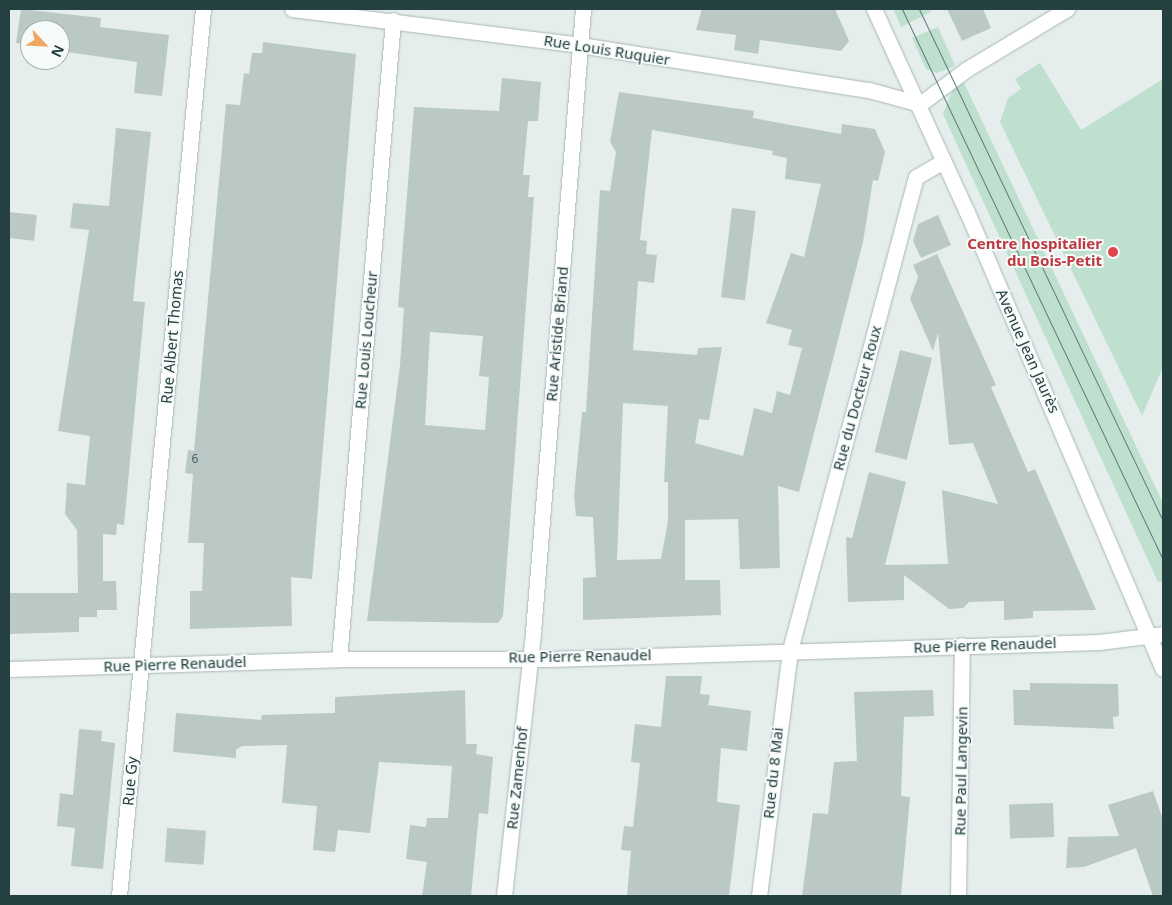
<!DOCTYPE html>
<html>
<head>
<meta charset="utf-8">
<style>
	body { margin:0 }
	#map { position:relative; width:1172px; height:905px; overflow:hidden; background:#e5eeec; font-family:"Noto Sans",sans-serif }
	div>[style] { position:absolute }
	.green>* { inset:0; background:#bfdfcf }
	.building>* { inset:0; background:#bbc9c6; transform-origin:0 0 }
	.roads { filter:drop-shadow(0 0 1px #a7b6b5) drop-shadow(0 0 1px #a7b6b5) }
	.street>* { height:15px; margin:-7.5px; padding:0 7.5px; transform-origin:7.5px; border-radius:7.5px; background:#fff }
	.secondary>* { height:15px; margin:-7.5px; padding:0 7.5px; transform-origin:7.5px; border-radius:7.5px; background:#fff }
	.tram>* { height:1px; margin:-0.5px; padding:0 0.5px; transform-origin:0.5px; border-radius:0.5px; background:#5f7b7b }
	.dots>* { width:14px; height:14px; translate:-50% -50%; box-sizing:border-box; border:2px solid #f6faf9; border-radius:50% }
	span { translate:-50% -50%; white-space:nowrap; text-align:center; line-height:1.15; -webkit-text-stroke:4px #f6faf9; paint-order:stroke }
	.number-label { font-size:12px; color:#4a6262 }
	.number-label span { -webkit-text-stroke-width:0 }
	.street-label { font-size:15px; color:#244040 }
	.health-label { font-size:15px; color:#be3a42; font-weight:700 }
	.right { translate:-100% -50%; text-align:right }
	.frame { position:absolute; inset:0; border:10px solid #244040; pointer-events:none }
	.north { position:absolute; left:20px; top:20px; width:50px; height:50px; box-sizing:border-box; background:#f6faf9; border:1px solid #a2b0af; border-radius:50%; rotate:115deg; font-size:14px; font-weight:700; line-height:20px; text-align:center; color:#244040 }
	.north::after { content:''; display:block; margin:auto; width:18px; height:22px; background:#f0a762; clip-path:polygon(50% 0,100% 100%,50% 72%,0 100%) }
</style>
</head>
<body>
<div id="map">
	<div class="green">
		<i style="clip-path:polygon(893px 9px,929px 9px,931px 12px,901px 27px)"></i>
		<i style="clip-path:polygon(938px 27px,955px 66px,937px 73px,926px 69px,912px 38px)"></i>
		<i style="clip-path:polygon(1040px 63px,1081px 130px,1163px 79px,1163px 367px,1142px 416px,1000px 122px,1008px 98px,1021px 89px,1015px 79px)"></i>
		<i style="clip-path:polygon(964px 83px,1163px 503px,1163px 581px,1158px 582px,943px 114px,953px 89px)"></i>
	</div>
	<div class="building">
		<i style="clip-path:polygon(21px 9px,101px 18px,100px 27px,169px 35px,162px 96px,134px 93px,137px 62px,60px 51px,60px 30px,30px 30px,30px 45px,16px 43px)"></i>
		<i style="clip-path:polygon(702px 9px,835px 9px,849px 41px,841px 51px,760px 40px,758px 54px,734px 50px,736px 35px,696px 30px)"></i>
		<i style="clip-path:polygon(947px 9px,983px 9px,991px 28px,962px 41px)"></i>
		<i style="clip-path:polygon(263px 42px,356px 54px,312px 579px,291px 577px,292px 626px,190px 629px,190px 591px,202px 591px,204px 543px,188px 543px,193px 474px,185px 473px,188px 450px,194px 451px,226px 104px,240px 105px,244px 73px,249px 74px,252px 53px,262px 53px)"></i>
		<i style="clip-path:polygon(evenodd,502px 78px,541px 82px,538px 121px,528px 121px,523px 175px,530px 175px,528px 197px,534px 197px,503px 616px,498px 623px,367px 621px,400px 365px,404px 308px,398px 307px,414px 107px,499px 111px,502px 78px,430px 332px,483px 336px,479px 376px,489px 377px,485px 430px,425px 425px,430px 332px)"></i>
		<i style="clip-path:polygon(evenodd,619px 92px,754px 111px,753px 118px,841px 134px,842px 124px,875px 129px,885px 152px,878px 181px,873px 180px,863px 242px,799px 492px,778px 486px,780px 568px,740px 569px,738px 519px,685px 520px,685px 580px,720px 580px,721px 615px,583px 620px,583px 578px,596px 577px,593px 517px,576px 516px,574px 496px,582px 412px,586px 412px,600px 190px,610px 191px,616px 152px,610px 142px,619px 92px,652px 130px,773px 151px,772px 155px,787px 158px,785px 179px,821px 184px,804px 257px,791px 253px,766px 323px,792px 330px,788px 345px,802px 348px,790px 395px,777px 391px,772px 413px,754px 408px,743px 456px,695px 443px,699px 419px,709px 420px,722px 347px,698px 348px,697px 355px,633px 350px,638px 281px,654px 283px,657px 255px,646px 254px,647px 241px,640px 240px,652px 130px,619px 92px,623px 403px,668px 406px,664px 482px,668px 482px,668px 521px,661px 559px,617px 560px,623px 403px)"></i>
		<i style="clip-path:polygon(116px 128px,151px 132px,133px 301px,145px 302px,124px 525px,117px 524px,116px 535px,103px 534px,103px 581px,116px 581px,117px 610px,97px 610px,97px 617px,79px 617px,79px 632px,9px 634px,9px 593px,78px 593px,77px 530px,65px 514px,67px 483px,85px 485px,90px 436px,58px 431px,89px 230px,70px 228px,73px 203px,109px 206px)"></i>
		<i style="left:732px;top:208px;width:24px;height:90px;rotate:7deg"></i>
		<i style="left:9px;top:212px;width:28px;height:26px;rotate:6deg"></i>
		<i style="clip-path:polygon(938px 215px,951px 245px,921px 258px,913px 241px,918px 224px)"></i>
		<i style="clip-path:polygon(937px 254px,996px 385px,991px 387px,1028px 472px,1035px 469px,1096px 610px,1033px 611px,1033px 618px,1004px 620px,1004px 601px,969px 602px,963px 608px,949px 609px,904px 575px,904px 600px,848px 602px,846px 537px,852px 538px,869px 472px,906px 482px,885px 565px,948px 564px,942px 490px,998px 504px,973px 443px,949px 445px,938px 333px,933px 351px,910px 299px,918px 277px,913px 265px)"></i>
		<i style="left:900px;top:350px;width:33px;height:105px;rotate:14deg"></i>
		<i style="clip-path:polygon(666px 676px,702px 676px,700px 694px,710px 695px,708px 705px,751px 711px,747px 751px,721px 748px,717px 802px,740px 805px,729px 896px,627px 896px,631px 851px,621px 850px,624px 826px,633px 827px,640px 763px,631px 762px,635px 724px,661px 727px)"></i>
		<i style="clip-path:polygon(1030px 683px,1118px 684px,1119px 716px,1113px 717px,1114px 729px,1014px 725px,1013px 690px,1030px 690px)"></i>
		<i style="clip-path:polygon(465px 690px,466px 744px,477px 744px,476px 754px,493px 757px,488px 814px,479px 813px,471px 896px,422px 896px,427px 862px,406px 859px,410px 825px,426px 827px,427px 818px,448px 818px,452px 766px,379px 762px,370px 833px,338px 830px,335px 852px,313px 850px,317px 806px,282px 803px,287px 745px,242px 746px,236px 750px,236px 758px,173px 752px,176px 713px,261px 720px,262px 715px,335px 713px,335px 697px)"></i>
		<i style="clip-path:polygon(933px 690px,934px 716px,904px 717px,901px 796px,910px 797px,901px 896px,802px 896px,813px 813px,828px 814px,834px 762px,857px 761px,854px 692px)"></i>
		<i style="clip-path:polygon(79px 729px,102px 731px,101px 741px,115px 743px,103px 869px,71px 866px,75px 828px,57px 826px,60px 793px,73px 795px)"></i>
		<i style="clip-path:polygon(1153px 791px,1163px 820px,1163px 896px,1153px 896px,1136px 848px,1084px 867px,1066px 868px,1068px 837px,1119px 836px,1108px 805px)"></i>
		<i style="left:1053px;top:803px;width:34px;height:44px;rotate:88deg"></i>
		<i style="left:167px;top:828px;width:39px;height:34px;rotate:4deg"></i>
	</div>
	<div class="roads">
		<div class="street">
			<i style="left:292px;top:9px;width:290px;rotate:7.1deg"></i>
			<i style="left:580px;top:45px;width:292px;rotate:8.9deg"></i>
			<i style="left:869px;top:90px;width:53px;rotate:15.4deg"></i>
			<i style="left:920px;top:104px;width:59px;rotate:-36.7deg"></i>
			<i style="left:967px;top:69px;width:117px;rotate:-31deg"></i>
			<i style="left:339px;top:659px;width:641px;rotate:-85.17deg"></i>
			<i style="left:119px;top:896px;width:891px;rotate:-84.59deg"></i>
			<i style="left:504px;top:896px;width:266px;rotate:-83.7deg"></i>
			<i style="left:533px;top:632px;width:625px;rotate:-85.41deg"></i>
			<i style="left:759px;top:896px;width:248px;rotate:-82.8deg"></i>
			<i style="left:790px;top:650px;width:489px;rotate:-75.1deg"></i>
			<i style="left:916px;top:177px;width:32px;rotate:-30deg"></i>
			<i style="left:958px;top:896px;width:251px;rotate:-89.1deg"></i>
		</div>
		<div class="secondary">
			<i style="left:874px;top:9px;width:223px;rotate:65.4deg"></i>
			<i style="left:967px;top:212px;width:497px;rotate:66.8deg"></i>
			<i style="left:9px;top:669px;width:330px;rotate:-1.7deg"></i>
			<i style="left:339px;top:659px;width:211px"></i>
			<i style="left:550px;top:659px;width:549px;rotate:-1.77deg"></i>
			<i style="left:1099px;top:642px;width:64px;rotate:-7.1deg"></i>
		</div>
	</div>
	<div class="tram">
		<i style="left:902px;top:9px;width:610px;rotate:64.65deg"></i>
		<i style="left:919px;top:9px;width:567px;rotate:64.52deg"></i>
	</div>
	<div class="dots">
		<i style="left:1113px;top:252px;background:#e0444e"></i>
	</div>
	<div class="number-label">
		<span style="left:195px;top:459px">6</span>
	</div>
	<div class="street-label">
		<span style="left:607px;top:50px;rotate:9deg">Rue Louis Ruquier</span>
		<span style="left:557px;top:334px;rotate:-85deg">Rue Aristide Briand</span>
		<span style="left:172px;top:337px;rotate:-85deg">Rue Albert Thomas</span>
		<span style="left:366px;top:340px;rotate:-85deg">Rue Louis Loucheur</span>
		<span style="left:1028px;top:351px;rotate:66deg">Avenue Jean Jaurès</span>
		<span style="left:857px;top:398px;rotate:-75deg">Rue du Docteur Roux</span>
		<span style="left:985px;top:645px;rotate:-2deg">Rue Pierre Renaudel</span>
		<span style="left:580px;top:656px;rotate:-1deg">Rue Pierre Renaudel</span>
		<span style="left:175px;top:664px;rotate:-2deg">Rue Pierre Renaudel</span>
		<span style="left:961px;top:771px;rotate:-89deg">Rue Paul Langevin</span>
		<span style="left:773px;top:773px;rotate:-84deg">Rue du 8 Mai</span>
		<span style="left:517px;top:778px;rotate:-84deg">Rue Zamenhof</span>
		<span style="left:130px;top:781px;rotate:-85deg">Rue Gy</span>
	</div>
	<div class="health-label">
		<span class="right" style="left:1102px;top:252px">Centre hospitalier<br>du Bois-Petit</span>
	</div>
	<div class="frame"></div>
	<div class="north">N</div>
</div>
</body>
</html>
